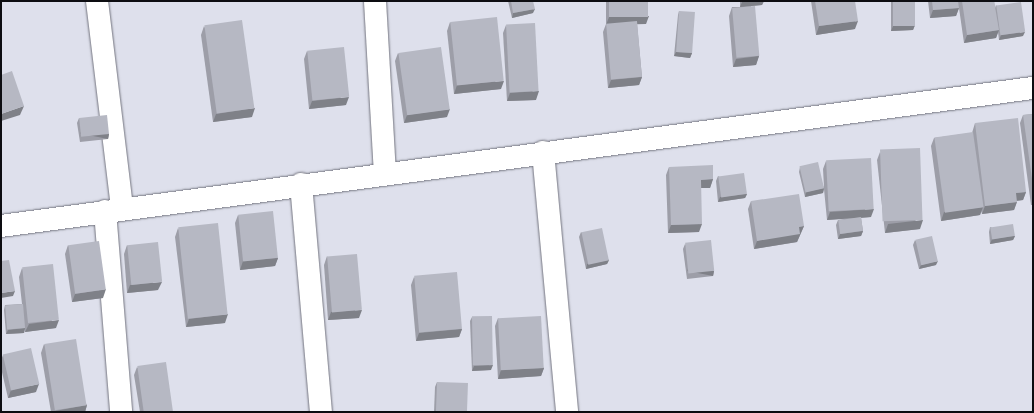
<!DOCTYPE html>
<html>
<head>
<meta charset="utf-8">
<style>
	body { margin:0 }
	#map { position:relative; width:1034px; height:413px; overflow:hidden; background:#dee0ec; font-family:Mulish,sans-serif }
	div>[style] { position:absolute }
	.roads { filter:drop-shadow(0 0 1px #73747f) drop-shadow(0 0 1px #73747f) }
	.minor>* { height:22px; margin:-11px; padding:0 11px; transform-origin:11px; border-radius:11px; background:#fff }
	.wall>* { inset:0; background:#9d9ea8 }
	.shaded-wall>* { inset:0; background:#7f8188; transform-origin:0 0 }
	.building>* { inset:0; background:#b6b8c3; transform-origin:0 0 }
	span { translate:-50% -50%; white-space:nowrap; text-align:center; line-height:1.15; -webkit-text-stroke:4px #dee0ec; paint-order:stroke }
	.frame { position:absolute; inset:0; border:2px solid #0d0d11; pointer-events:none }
</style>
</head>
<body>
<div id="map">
	<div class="roads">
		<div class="minor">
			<i style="left:97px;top:1px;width:209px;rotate:83.1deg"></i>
			<i style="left:375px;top:1px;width:172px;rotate:86.7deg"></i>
			<i style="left:543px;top:152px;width:261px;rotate:84.7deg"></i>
			<i style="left:301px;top:184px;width:229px;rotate:85deg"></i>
			<i style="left:105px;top:211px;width:202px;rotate:85.4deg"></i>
			<i style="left:1px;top:226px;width:1041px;rotate:-7.62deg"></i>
		</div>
	</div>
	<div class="wall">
		<i style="clip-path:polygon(508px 1px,533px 1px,533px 13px,512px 18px)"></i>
		<i style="clip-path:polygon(606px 1px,648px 1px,646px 24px,637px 24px,642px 77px,639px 85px,608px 88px,603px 32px,606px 24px)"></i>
		<i style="clip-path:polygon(740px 1px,764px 1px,762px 5px,751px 6px,759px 56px,756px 65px,733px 67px,729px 16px,732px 7px,740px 7px)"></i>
		<i style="clip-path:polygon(811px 1px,855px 1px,855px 29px,816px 35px)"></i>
		<i style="clip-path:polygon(891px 1px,915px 1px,915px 25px,913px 30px,891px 31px)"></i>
		<i style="clip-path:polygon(928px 1px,994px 1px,995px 8px,996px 5px,1023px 36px,999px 40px,998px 32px,996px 38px,964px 43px,959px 8px,956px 16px,930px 18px)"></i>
		<i style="clip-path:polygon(1032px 1px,1033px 1px,1033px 29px)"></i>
		<i style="clip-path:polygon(679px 11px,692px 53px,690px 58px,674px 56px,678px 15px)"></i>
		<i style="clip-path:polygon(450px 22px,501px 89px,454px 94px,447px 31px)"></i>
		<i style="clip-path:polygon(506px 25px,536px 100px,507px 101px,503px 33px)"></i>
		<i style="clip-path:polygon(204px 26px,252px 117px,213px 122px,201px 35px)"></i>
		<i style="clip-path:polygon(307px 51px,346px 105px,309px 109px,304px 59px)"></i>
		<i style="clip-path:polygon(398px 53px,447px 117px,404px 123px,395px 61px)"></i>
		<i style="clip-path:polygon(1033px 114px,1033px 205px,1031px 205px,1020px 123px,1023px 115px)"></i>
		<i style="clip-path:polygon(79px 118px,109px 134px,108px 139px,80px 142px,77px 123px)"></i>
		<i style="clip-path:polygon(975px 123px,1026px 192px,1023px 200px,1017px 201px,1014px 210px,982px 214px,981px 211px,980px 215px,941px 221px,931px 146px,934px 138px,972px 133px)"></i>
		<i style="clip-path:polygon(880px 152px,920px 229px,885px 233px,877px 160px)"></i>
		<i style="clip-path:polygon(826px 161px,871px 217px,861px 218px,863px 231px,861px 236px,838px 239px,836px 225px,838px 220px,851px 218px,827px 220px,824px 189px,823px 193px,805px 197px,799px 172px,800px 167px,824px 187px,823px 169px)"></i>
		<i style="clip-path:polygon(669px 167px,713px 179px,710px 188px,701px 188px,699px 232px,668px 233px,666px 175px)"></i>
		<i style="clip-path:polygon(718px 176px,747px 194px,745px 198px,718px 202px,716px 181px)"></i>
		<i style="clip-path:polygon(751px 201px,804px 226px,797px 242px,754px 249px,748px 209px)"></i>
		<i style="clip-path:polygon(238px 215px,278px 258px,275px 266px,240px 270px,235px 223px)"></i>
		<i style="clip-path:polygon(990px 227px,1015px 236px,1013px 240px,990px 244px,989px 232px)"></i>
		<i style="clip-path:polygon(178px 228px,225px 323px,186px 327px,175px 237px)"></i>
		<i style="clip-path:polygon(581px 232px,609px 260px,607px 264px,586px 269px,579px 237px)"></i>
		<i style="clip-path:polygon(915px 240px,936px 265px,919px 269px,913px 245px)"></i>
		<i style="clip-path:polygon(685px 244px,714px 271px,713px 276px,687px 279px,683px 249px)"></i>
		<i style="clip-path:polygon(68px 245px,103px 298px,72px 302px,65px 254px)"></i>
		<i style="clip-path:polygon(127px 245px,158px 290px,127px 293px,124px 254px)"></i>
		<i style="clip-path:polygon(327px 256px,359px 318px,328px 320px,324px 265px)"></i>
		<i style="clip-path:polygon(22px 268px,56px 328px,25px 332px,25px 329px,24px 333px,6px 334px,4px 310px,5px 305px,22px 304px,19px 277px)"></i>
		<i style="clip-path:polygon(414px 277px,462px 329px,459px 337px,416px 341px,411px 285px)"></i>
		<i style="clip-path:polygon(472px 317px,491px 370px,472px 371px,470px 321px)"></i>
		<i style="clip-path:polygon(498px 318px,544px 368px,541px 376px,498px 379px,495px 326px)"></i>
		<i style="clip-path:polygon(44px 344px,87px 405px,85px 412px,51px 412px,41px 353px)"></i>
		<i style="clip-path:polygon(3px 355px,36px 392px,8px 398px,1px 368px,1px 360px)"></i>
		<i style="clip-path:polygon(137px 367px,173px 412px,140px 412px,134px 375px)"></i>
		<i style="clip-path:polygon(437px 382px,467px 412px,434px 412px,435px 387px)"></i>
	</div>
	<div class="shaded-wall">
		<i style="clip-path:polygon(757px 1px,764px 1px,762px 5px,740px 7px,742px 2px)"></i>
		<i style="clip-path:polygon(998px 1px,1009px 1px,998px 2px)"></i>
		<i style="clip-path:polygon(959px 8px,956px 16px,930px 18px,933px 10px)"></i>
		<i style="clip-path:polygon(535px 9px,533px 13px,512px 18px,513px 13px)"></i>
		<i style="clip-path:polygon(649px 16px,646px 24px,606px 25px,609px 17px)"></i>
		<i style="clip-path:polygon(858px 21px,855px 29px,816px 35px,819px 26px)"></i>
		<i style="clip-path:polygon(915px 25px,913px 30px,891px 31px,893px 26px)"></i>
		<i style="clip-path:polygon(999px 30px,996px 38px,964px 43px,967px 35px)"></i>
		<i style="clip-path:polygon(1025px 32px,1023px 36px,999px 40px,1001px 35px)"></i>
		<i style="clip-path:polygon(676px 52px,692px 53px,690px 58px,674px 56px)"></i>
		<i style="clip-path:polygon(759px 56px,756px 65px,733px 67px,736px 59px)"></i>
		<i style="clip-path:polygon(642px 77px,639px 85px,608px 88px,611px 80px)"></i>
		<i style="clip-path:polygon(504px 81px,501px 89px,454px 94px,457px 85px)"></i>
		<i style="clip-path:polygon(539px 91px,536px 100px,507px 101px,510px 93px)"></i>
		<i style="clip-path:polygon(349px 97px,346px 105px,309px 109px,312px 101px)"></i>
		<i style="clip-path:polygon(24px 106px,20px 115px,1px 121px,1px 114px)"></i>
		<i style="clip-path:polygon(255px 108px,252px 117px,213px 122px,216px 114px)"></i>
		<i style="clip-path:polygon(450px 109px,447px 117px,404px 123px,407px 115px)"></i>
		<i style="left:109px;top:134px;width:5px;height:28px;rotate:101deg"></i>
		<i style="clip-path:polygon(713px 179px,710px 188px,698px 188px,701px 180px)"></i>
		<i style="clip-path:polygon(824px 188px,823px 193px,805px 197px,806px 192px)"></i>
		<i style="clip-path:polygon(1026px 192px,1023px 200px,1013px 201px,1016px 193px)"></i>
		<i style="clip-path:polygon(747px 194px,745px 198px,718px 202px,720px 197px)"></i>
		<i style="clip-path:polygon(1017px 202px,1014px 210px,982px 214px,985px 206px)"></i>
		<i style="clip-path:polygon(983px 207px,980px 215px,941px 221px,944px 212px)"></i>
		<i style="clip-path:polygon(874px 209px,871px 217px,827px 220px,830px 212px)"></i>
		<i style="clip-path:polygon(923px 220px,920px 229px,885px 233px,888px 224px)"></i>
		<i style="clip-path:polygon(702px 224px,699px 232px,668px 233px,671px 225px)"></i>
		<i style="clip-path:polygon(804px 226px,797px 242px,754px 249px,757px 241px,799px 227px)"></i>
		<i style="clip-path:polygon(863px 231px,861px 236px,838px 239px,840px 234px)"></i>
		<i style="clip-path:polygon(1015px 236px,1013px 240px,990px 244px,992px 239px)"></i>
		<i style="clip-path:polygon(278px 258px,275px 266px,240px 270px,243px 261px)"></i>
		<i style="clip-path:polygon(609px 260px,607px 264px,586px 269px,587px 264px)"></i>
		<i style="clip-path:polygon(938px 261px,936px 265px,919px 269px,921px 265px)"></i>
		<i style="left:714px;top:271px;width:5px;height:26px;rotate:101deg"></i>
		<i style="clip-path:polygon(162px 282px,158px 290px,127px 293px,130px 285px)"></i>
		<i style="clip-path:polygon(106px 289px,103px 298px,72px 302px,75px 294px)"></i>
		<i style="clip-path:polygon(15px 291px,13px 296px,1px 298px,1px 293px)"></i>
		<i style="clip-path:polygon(362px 310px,359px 318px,328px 320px,331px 312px)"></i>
		<i style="clip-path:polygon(228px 314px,225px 323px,186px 327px,189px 319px)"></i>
		<i style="clip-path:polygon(59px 320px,56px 328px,25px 332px,29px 324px)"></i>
		<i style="clip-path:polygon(25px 328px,24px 333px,6px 334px,8px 330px)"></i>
		<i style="clip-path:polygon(462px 329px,459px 337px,416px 341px,419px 333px)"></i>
		<i style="clip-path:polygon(493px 365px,491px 370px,472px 371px,474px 366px)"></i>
		<i style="clip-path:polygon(544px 368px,541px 376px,498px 379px,501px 370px)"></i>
		<i style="clip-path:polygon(39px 384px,36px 392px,8px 398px,11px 390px)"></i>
		<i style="clip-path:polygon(87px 405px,85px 412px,55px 412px,55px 411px)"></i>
	</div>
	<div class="building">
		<i style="clip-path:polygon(511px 1px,533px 1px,535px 9px,513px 13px)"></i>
		<i style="left:609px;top:1px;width:39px;height:16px"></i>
		<i style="clip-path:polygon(742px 1px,757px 1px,742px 2px)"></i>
		<i style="clip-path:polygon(815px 1px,855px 1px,858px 21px,819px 26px)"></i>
		<i style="left:893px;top:1px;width:22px;height:25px"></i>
		<i style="clip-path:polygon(932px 1px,958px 1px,959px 8px,933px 10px)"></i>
		<i style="clip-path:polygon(962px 1px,994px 1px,999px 30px,967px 35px)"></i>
		<i style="left:1021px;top:2px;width:30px;height:25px;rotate:82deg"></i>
		<i style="left:755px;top:6px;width:50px;height:23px;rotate:85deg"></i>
		<i style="left:679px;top:11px;width:16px;height:41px;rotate:4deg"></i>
		<i style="left:497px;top:17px;width:64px;height:47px;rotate:84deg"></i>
		<i style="left:242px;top:20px;width:89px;height:38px;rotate:82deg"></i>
		<i style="left:637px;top:21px;width:56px;height:31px;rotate:85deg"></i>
		<i style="left:535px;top:23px;width:68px;height:29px;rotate:87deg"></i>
		<i style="left:344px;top:47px;width:50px;height:37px;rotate:84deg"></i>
		<i style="left:441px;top:47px;width:63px;height:43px;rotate:82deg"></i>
		<i style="clip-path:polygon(12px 71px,24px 106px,1px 114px,1px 75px)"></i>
		<i style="clip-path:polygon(1033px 114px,1033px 186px,1023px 115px)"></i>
		<i style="left:107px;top:115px;width:19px;height:28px;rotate:84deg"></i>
		<i style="clip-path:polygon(1018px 118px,1026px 192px,1016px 193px,1017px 202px,985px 206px,975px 123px)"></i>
		<i style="left:973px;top:132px;width:76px;height:39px;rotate:82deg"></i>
		<i style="left:920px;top:148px;width:72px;height:40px;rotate:88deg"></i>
		<i style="left:871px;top:158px;width:51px;height:45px;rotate:87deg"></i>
		<i style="left:818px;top:162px;width:27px;height:19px;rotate:77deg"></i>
		<i style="clip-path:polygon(713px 165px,713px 179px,701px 180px,702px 224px,671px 225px,669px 167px)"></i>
		<i style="left:744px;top:173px;width:21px;height:26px;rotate:82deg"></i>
		<i style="clip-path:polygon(799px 194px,804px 226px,799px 227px,800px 234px,757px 241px,751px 201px)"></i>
		<i style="left:273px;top:211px;width:47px;height:35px;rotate:84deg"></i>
		<i style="left:861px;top:217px;width:14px;height:23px;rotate:82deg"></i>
		<i style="left:218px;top:223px;width:92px;height:40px;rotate:84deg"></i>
		<i style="left:1013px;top:224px;width:12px;height:23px;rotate:81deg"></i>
		<i style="left:602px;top:228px;width:33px;height:21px;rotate:78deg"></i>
		<i style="left:932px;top:236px;width:26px;height:17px;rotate:77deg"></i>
		<i style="left:711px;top:240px;width:31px;height:26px;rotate:84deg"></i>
		<i style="left:99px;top:241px;width:49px;height:31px;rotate:82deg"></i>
		<i style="left:158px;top:242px;width:40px;height:31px;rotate:84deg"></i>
		<i style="left:357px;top:254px;width:56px;height:30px;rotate:85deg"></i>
		<i style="clip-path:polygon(9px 260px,15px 291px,1px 293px,1px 261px)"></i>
		<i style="left:53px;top:264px;width:56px;height:31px;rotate:84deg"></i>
		<i style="left:457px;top:272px;width:57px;height:43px;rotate:85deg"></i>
		<i style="left:23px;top:304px;width:24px;height:18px;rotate:85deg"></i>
		<i style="left:492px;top:316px;width:49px;height:20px;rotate:89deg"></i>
		<i style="left:541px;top:316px;width:52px;height:43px;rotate:87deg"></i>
		<i style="left:76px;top:339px;width:67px;height:32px;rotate:81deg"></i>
		<i style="left:31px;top:348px;width:37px;height:29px;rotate:77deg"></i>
		<i style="left:166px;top:362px;width:50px;height:29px;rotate:82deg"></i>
		<i style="left:437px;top:382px;width:31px;height:30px;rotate:2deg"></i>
	</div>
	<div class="frame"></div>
</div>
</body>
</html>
